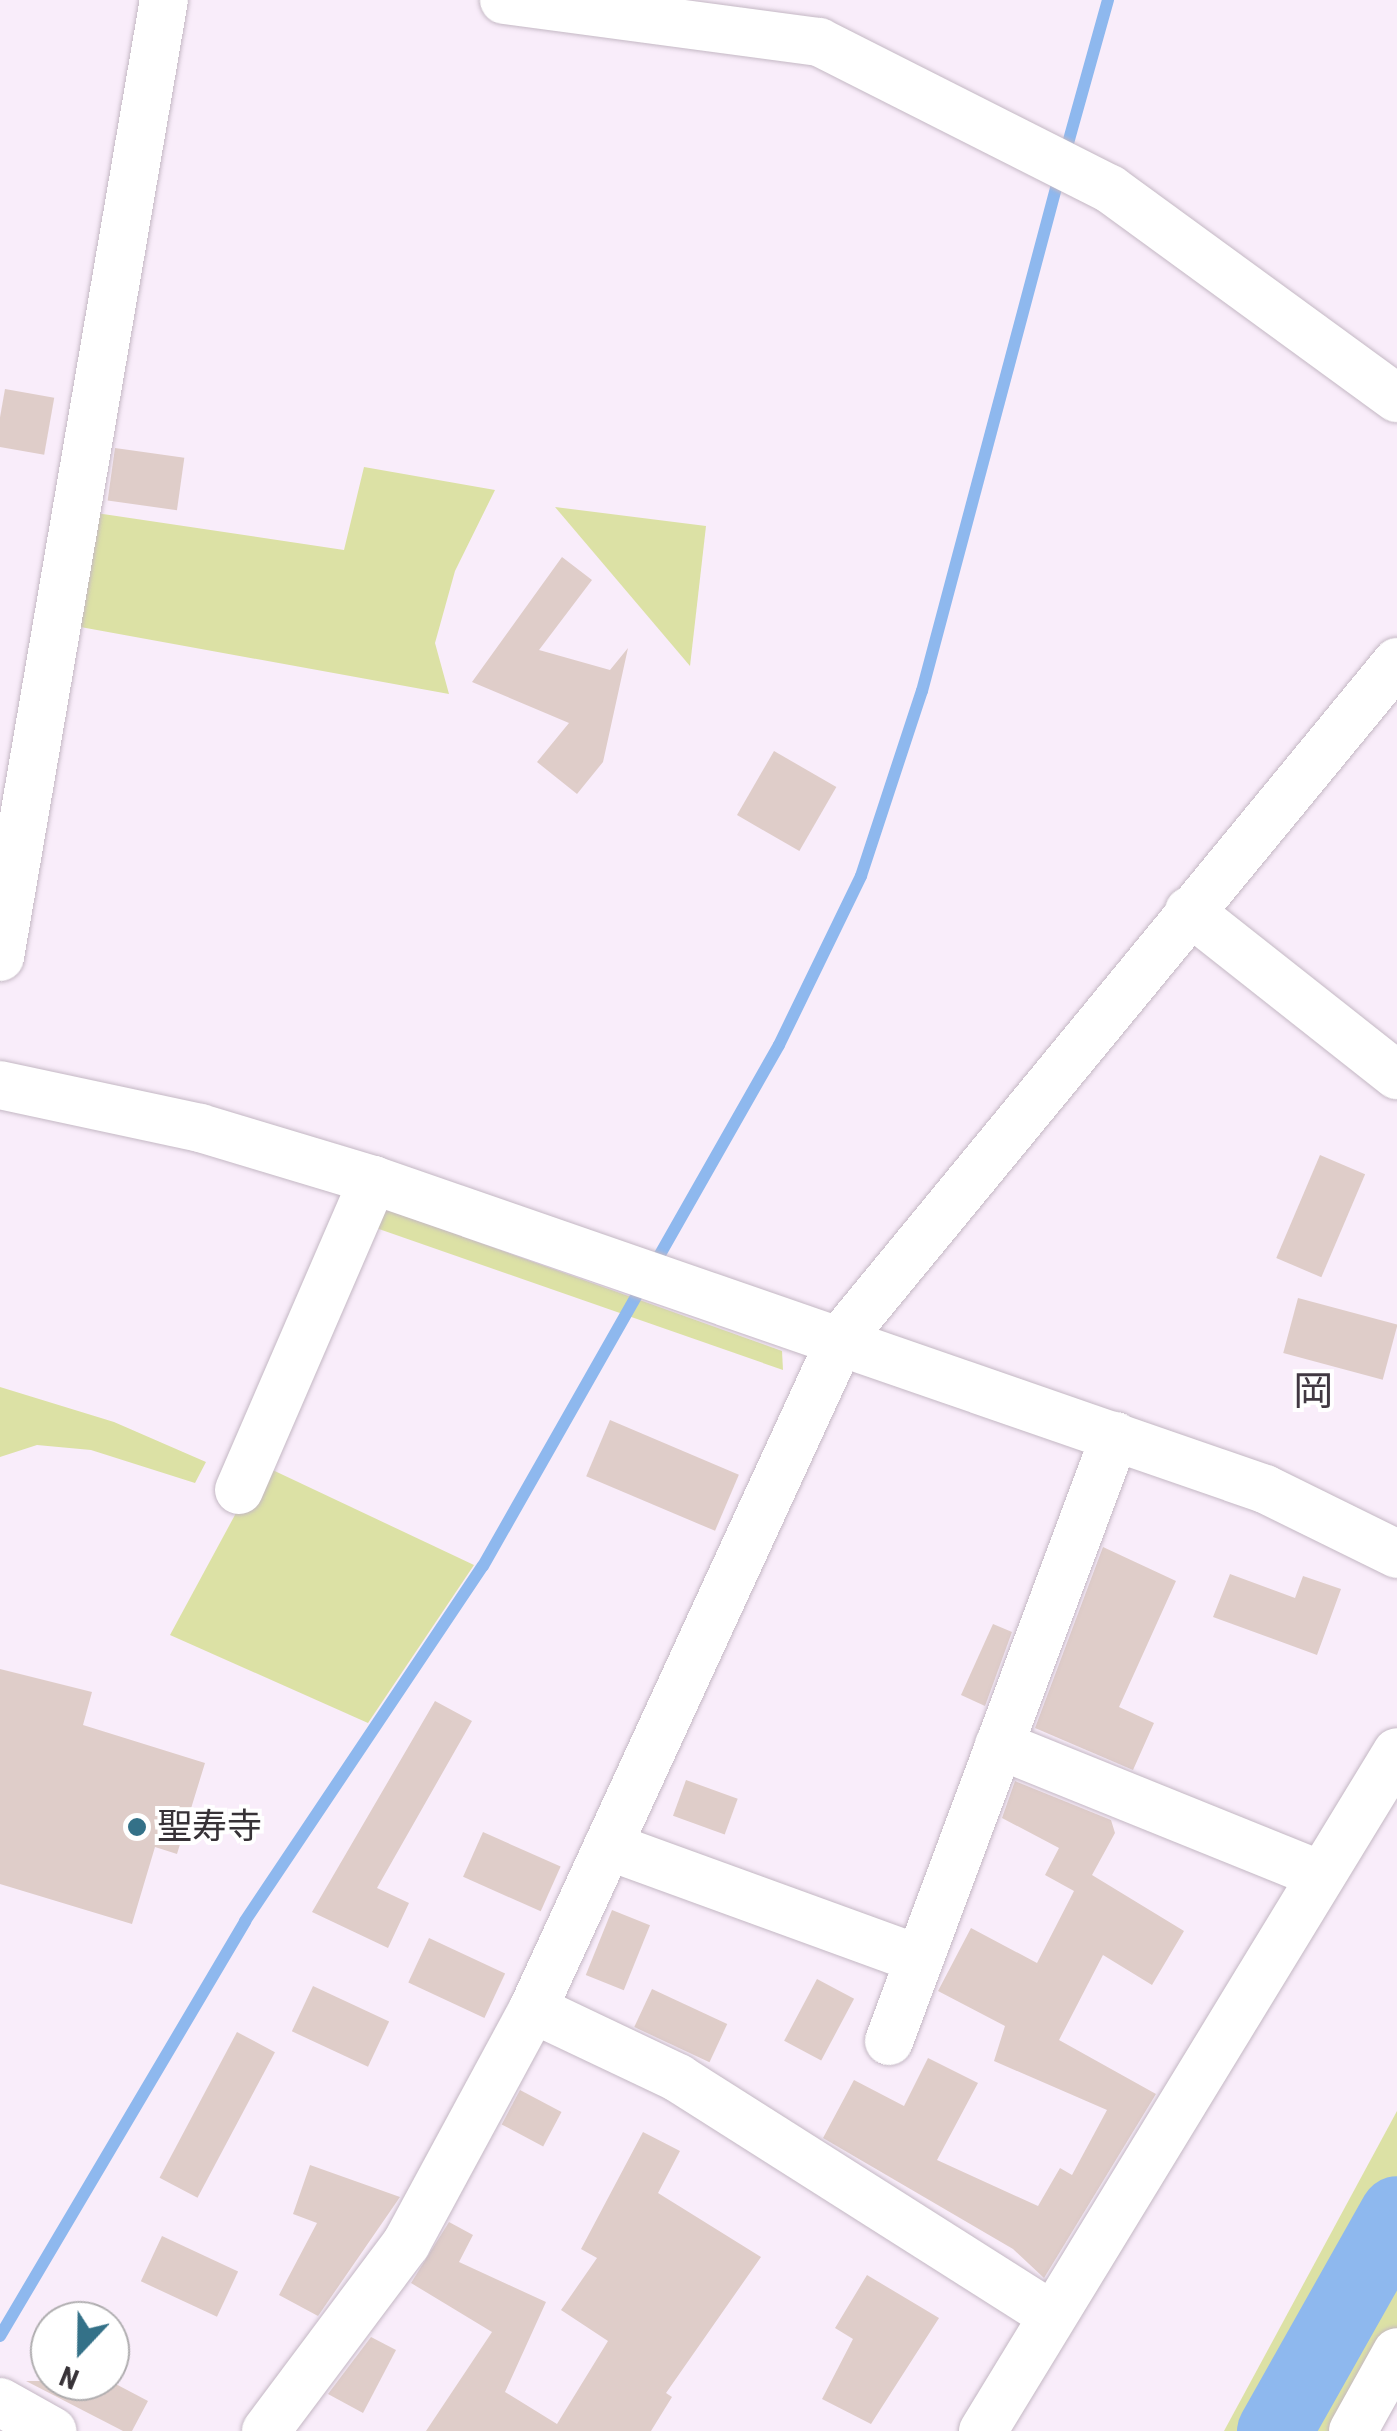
<!DOCTYPE html>
<html>
<head>
<meta charset="utf-8">
<style>
	body { margin:0 }
	#map { position:relative; width:1397px; height:2431px; overflow:hidden; background:#f9edfa; font-family:"Roboto Condensed","Noto Sans JP",sans-serif }
	div>[style] { position:absolute }
	.green>* { inset:0; background:#dce1a5 }
	.stream>* { height:12px; margin:-6px; padding:0 6px; transform-origin:6px; border-radius:6px; background:#8eb8ee }
	.river>* { height:75px; margin:-37.5px; padding:0 37.5px; transform-origin:37.5px; border-radius:37.5px; background:#8eb8ee }
	.building>* { inset:0; background:#dfcdc9; transform-origin:0 0 }
	.roads { filter:drop-shadow(0 0 2px #c4b8c4) drop-shadow(0 0 2px #c4b8c4) }
	.minor>* { height:48px; margin:-24px; padding:0 24px; transform-origin:24px; border-radius:24px; background:#fff }
	.dots>* { width:28px; height:28px; translate:-50% -50%; box-sizing:border-box; border:5px solid #fff; border-radius:50% }
	span { translate:-50% -50%; white-space:nowrap; text-align:center; line-height:1.15; -webkit-text-stroke:8px #fff; paint-order:stroke }
	.poi-label { font-size:35px; color:#373237 }
	.left { translate:0 -50%; text-align:left }
	.quarter-label { font-size:40px; color:#413842 }
	.north { position:absolute; left:30px; top:2301px; width:100px; height:100px; box-sizing:border-box; background:#fff; border:2px solid #afadaf; border-radius:50%; rotate:202deg; font-size:28px; font-weight:700; line-height:40px; text-align:center; color:#373237 }
	.north::after { content:''; display:block; margin:auto; width:35px; height:45px; background:#347188; clip-path:polygon(50% 0,100% 100%,50% 72%,0 100%) }
</style>
</head>
<body>
<div id="map">
	<div class="green">
		<i style="clip-path:polygon(364px 467px,495px 490px,455px 571px,435px 643px,449px 694px,75px 626px,76px 510px,344px 550px)"></i>
		<i style="clip-path:polygon(555px 507px,706px 526px,690px 666px)"></i>
		<i style="clip-path:polygon(377px 1206px,782px 1351px,783px 1370px,356px 1221px)"></i>
		<i style="clip-path:polygon(0 1387px,114px 1422px,206px 1462px,195px 1483px,91px 1450px,37px 1445px,0 1457px)"></i>
		<i style="clip-path:polygon(262px 1465px,474px 1565px,368px 1723px,170px 1635px)"></i>
		<i style="clip-path:polygon(1397px 2111px,1397px 2353px,1354px 2431px,1224px 2431px)"></i>
	</div>
	<div class="stream">
		<i style="left:1065px;top:154px;width:160px;rotate:-74.4deg"></i>
		<i style="left:0;top:2336px;width:482px;rotate:-59.4deg"></i>
		<i style="left:245px;top:1921px;width:427px;rotate:-56.2deg"></i>
		<i style="left:483px;top:1566px;width:599px;rotate:-60.4deg"></i>
		<i style="left:779px;top:1045px;width:188px;rotate:-64.1deg"></i>
		<i style="left:861px;top:876px;width:195px;rotate:-71.8deg"></i>
		<i style="left:922px;top:691px;width:536px;rotate:-75.08deg"></i>
	</div>
	<div class="river">
		<i style="left:1274px;top:2431px;width:250px;rotate:-60.6deg"></i>
	</div>
	<div class="building">
		<i style="left:5px;top:389px;width:50px;height:58px;rotate:10deg"></i>
		<i style="left:115px;top:448px;width:70px;height:53px;rotate:8deg"></i>
		<i style="clip-path:polygon(562px 557px,592px 580px,539px 650px,610px 670px,628px 648px,603px 762px,577px 794px,537px 762px,569px 723px,472px 682px)"></i>
		<i style="left:774px;top:751px;width:72px;height:74px;rotate:30deg"></i>
		<i style="left:1320px;top:1155px;width:49px;height:112px;rotate:23deg"></i>
		<i style="left:1298px;top:1298px;width:103px;height:57px;rotate:15deg"></i>
		<i style="left:610px;top:1420px;width:140px;height:61px;rotate:23deg"></i>
		<i style="clip-path:polygon(1103px 1547px,1176px 1581px,1119px 1707px,1154px 1723px,1133px 1770px,1035px 1728px)"></i>
		<i style="clip-path:polygon(1230px 1574px,1295px 1598px,1303px 1576px,1341px 1589px,1317px 1655px,1213px 1617px)"></i>
		<i style="clip-path:polygon(993px 1624px,1012px 1632px,985px 1706px,961px 1695px)"></i>
		<i style="clip-path:polygon(0 1669px,92px 1692px,83px 1725px,205px 1763px,177px 1854px,155px 1847px,132px 1924px,0 1884px)"></i>
		<i style="clip-path:polygon(435px 1701px,472px 1721px,377px 1888px,409px 1903px,388px 1948px,312px 1912px)"></i>
		<i style="left:686px;top:1780px;width:55px;height:38px;rotate:20deg"></i>
		<i style="clip-path:polygon(1015px 1781px,1111px 1820px,1115px 1833px,1092px 1875px,1184px 1931px,1152px 1985px,1103px 1955px,1059px 2040px,1156px 2094px,1044px 2278px,1013px 2249px,823px 2138px,854px 2080px,904px 2106px,928px 2058px,978px 2083px,937px 2160px,1038px 2206px,1060px 2168px,1072px 2175px,1107px 2110px,994px 2061px,1005px 2026px,938px 1991px,971px 1928px,1037px 1963px,1074px 1891px,1045px 1875px,1059px 1848px,1002px 1818px)"></i>
		<i style="left:483px;top:1832px;width:85px;height:49px;rotate:24deg"></i>
		<i style="left:612px;top:1910px;width:41px;height:70px;rotate:22deg"></i>
		<i style="left:429px;top:1938px;width:84px;height:49px;rotate:25deg"></i>
		<i style="left:817px;top:1979px;width:42px;height:70px;rotate:28deg"></i>
		<i style="left:313px;top:1986px;width:84px;height:50px;rotate:25deg"></i>
		<i style="left:652px;top:1989px;width:83px;height:42px;rotate:25deg"></i>
		<i style="left:237px;top:2032px;width:43px;height:165px;rotate:28deg"></i>
		<i style="left:520px;top:2090px;width:47px;height:39px;rotate:28deg"></i>
		<i style="clip-path:polygon(643px 2132px,680px 2151px,658px 2193px,761px 2257px,666px 2393px,672px 2397px,651px 2431px,426px 2431px,492px 2332px,411px 2283px,449px 2222px,473px 2235px,459px 2262px,546px 2302px,505px 2392px,557px 2424px,608px 2341px,561px 2310px,597px 2258px,581px 2249px)"></i>
		<i style="clip-path:polygon(310px 2165px,400px 2197px,318px 2316px,279px 2295px,317px 2223px,293px 2214px)"></i>
		<i style="left:162px;top:2236px;width:84px;height:50px;rotate:25deg"></i>
		<i style="clip-path:polygon(867px 2275px,939px 2318px,871px 2424px,822px 2399px,853px 2339px,835px 2328px)"></i>
		<i style="clip-path:polygon(371px 2337px,396px 2350px,363px 2413px,328px 2394px)"></i>
		<i style="clip-path:polygon(26px 2381px,110px 2381px,148px 2401px,132px 2431px,123px 2431px)"></i>
	</div>
	<div class="roads">
		<div class="minor">
			<i style="left:504px;top:0;width:318px;rotate:7.6deg"></i>
			<i style="left:819px;top:42px;width:326px;rotate:26.8deg"></i>
			<i style="left:1110px;top:189px;width:355px;rotate:36.1deg"></i>
			<i style="left:1189px;top:911px;width:265px;rotate:38.3deg"></i>
			<i style="left:0;top:957px;width:971px;rotate:-80.28deg"></i>
			<i style="left:0;top:1085px;width:205px;rotate:12.1deg"></i>
			<i style="left:200px;top:1128px;width:181px;rotate:16.7deg"></i>
			<i style="left:373px;top:1180px;width:944px;rotate:19.11deg"></i>
			<i style="left:1265px;top:1489px;width:147px;rotate:26.2deg"></i>
			<i style="left:239px;top:1490px;width:338px;rotate:-66.6deg"></i>
			<i style="left:999px;top:1745px;width:347px;rotate:22deg"></i>
			<i style="left:608px;top:1846px;width:331px;rotate:20deg"></i>
			<i style="left:533px;top:2009px;width:161px;rotate:25.4deg"></i>
			<i style="left:678px;top:2078px;width:443px;rotate:32.4deg"></i>
			<i style="left:889px;top:2041px;width:646px;rotate:-69.52deg"></i>
			<i style="left:0;top:2402px;width:60px;rotate:29.1deg"></i>
			<i style="left:266px;top:2431px;width:234px;rotate:-53.2deg"></i>
			<i style="left:406px;top:2244px;width:267px;rotate:-61.6deg"></i>
			<i style="left:533px;top:2009px;width:740px;rotate:-65.31deg"></i>
			<i style="left:842px;top:1337px;width:874px;rotate:-50.57deg"></i>
			<i style="left:983px;top:2431px;width:795px;rotate:-58.63deg"></i>
			<i style="left:1353px;top:2431px;width:90px;rotate:-60.9deg"></i>
		</div>
	</div>
	<div class="dots">
		<i style="left:137px;top:1827px;background:#347188"></i>
	</div>
	<div class="poi-label">
		<span class="left" style="left:157px;top:1827px">聖寿寺</span>
	</div>
	<div class="quarter-label">
		<span style="left:1313px;top:1392px">岡</span>
	</div>
	<div class="north">N</div>
</div>
</body>
</html>
